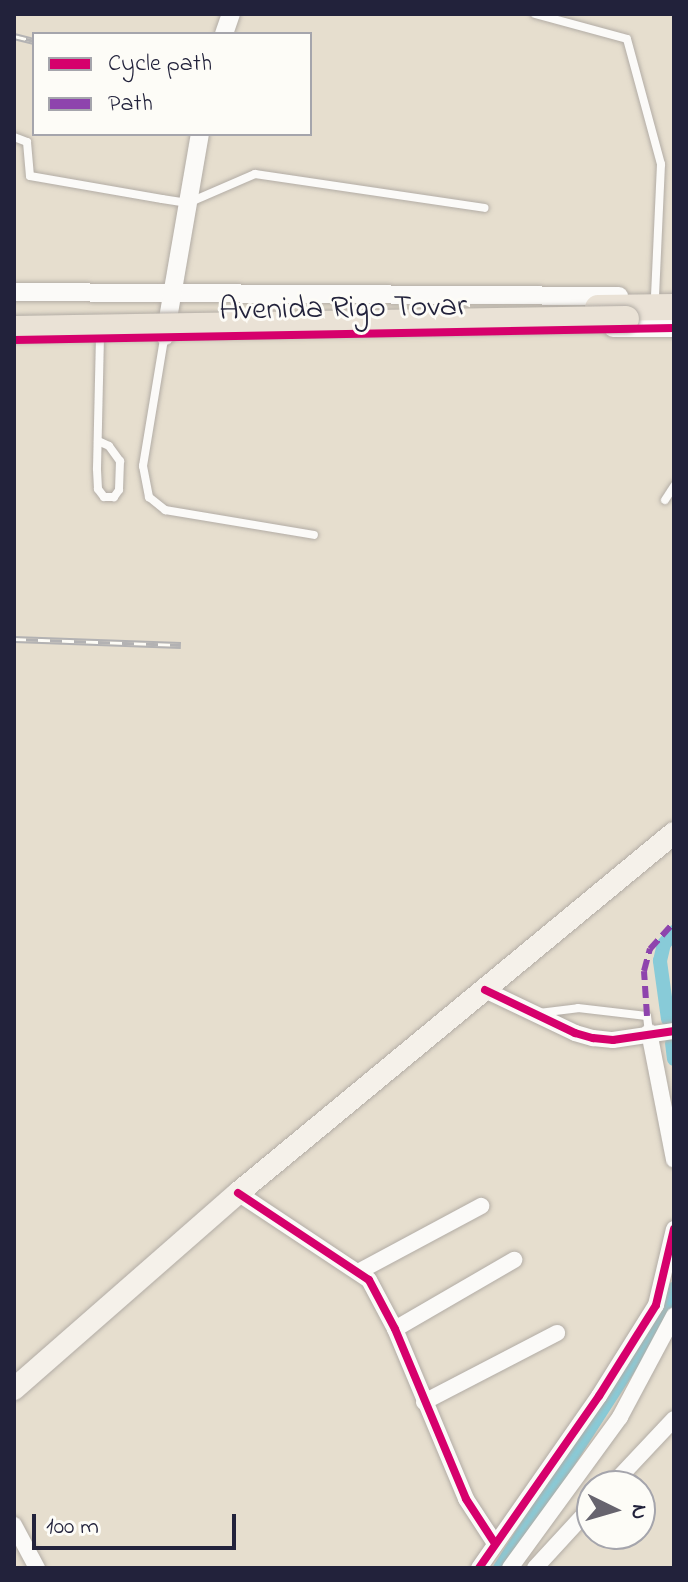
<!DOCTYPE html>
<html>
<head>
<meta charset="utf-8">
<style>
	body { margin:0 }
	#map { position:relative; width:688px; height:1582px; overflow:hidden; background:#e6dece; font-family:"Indie Flower",sans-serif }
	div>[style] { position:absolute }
	.canal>* { height:14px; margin:-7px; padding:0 7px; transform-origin:7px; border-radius:7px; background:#88cbd8 }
	.roads { filter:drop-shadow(0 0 2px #b2aca5) drop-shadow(0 0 2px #b2aca5) }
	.service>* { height:8px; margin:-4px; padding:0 4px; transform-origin:4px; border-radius:4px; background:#fbfaf8 }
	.minor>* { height:16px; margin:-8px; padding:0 8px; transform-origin:8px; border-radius:8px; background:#fbfaf8 }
	.tertiary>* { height:18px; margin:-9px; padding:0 9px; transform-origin:9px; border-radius:9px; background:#fbfaf8 }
	.secondary>* { height:22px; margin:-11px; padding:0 11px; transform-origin:11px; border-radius:11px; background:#f5f1ea }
	.trunk>* { height:26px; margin:-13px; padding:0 13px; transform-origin:13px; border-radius:13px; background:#eae2d6 }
	.rail>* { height:7px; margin-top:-3.5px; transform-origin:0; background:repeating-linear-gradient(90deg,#fdfcf7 0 12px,#b3b2b3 0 24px); box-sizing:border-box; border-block:2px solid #b3b2b3 }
	.bridges { filter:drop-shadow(0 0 2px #b2aca5) drop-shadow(0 0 2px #b2aca5) }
	.trunk-bridge>* { height:26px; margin:-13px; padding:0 13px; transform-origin:13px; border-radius:13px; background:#eae2d6 }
	.quiet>* { height:6px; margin-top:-3px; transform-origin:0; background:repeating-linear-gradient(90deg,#8e44ad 0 12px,transparent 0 18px) }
	.cycleway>* { height:8px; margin:-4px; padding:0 4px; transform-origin:4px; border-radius:4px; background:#d6006c }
	span { translate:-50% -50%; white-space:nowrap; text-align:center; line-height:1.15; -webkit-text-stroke:6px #fdfcf7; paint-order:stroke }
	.street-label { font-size:32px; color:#22223b }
	.frame { position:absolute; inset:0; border:16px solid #22223b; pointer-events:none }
	.legend { position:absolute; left:32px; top:32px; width:280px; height:104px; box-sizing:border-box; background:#fdfcf7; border:2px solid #a5a5ac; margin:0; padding:10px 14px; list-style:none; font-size:24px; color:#22223b }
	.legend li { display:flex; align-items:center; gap:16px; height:40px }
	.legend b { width:40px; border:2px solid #a5a5ac }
	.north { position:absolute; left:576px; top:1470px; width:80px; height:80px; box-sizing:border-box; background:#fdfcf7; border:2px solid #a5a5ac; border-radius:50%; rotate:95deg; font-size:22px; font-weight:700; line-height:32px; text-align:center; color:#22223b }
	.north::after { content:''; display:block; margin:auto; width:28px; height:36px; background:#67646e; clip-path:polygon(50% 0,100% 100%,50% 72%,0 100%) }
	.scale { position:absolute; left:32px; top:1514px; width:204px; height:36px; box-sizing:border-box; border:4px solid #22223b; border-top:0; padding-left:10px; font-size:24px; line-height:28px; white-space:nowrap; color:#22223b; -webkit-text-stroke:6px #fdfcf7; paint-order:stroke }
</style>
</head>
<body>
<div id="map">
	<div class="canal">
		<i style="left:668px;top:1019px;width:59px;rotate:-97.9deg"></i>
		<i style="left:660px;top:961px;width:17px;rotate:-77deg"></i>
		<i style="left:664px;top:944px;width:16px;rotate:-50deg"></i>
		<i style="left:672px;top:1043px;width:16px;rotate:83deg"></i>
		<i style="left:500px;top:1568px;width:312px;rotate:-57.2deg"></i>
		<i style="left:669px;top:1306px;width:18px;rotate:-74deg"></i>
	</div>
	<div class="roads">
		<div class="service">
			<i style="left:535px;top:14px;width:95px;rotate:15.2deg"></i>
			<i style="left:627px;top:39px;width:130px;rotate:74.8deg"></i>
			<i style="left:661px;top:164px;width:132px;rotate:92.6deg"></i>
			<i style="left:14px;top:137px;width:14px;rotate:21deg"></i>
			<i style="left:27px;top:142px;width:34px;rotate:85deg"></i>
			<i style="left:30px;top:176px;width:134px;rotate:9.9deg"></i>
			<i style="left:162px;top:199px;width:26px;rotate:9deg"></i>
			<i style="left:188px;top:203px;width:73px;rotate:-23.4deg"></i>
			<i style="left:255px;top:174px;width:232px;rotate:8.4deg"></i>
			<i style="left:164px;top:339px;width:129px;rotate:99.4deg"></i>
			<i style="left:143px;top:466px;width:32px;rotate:79deg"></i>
			<i style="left:149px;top:497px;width:21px;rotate:39deg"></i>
			<i style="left:165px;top:510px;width:151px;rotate:9.5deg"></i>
			<i style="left:98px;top:441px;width:12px;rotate:24deg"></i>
			<i style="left:109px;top:446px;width:19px;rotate:54deg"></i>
			<i style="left:120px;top:461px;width:29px;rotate:92deg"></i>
			<i style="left:119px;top:490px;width:9px;rotate:126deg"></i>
			<i style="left:114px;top:497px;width:10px;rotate:180deg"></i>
			<i style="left:104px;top:497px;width:10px;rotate:-127deg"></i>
			<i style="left:98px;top:489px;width:21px;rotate:-93deg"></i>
			<i style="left:97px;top:468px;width:129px;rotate:-88.7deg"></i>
			<i style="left:665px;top:500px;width:17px;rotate:-57deg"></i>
			<i style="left:539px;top:1013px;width:39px;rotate:-7deg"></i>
			<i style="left:578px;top:1008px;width:69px;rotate:6.6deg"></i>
			<i style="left:647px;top:1016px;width:16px;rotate:83deg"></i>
		</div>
		<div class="minor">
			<i style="left:485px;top:990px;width:100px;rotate:25.5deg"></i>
			<i style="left:575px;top:1033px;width:19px;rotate:16deg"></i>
			<i style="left:593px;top:1038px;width:20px;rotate:6deg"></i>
			<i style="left:613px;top:1040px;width:62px;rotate:-8.4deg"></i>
			<i style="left:649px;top:1032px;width:130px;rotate:78.9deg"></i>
			<i style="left:238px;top:1193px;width:157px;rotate:33.6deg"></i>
			<i style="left:369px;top:1280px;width:55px;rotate:62deg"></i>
			<i style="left:395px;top:1329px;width:184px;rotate:67.3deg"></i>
			<i style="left:466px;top:1499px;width:51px;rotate:56.9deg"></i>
			<i style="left:358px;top:1272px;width:140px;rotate:-28.2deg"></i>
			<i style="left:395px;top:1329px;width:138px;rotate:-30.1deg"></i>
			<i style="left:424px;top:1402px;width:150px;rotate:-27.4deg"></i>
			<i style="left:611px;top:1486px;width:92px;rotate:-46.8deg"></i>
			<i style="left:14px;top:1525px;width:49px;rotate:61.9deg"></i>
			<i style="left:479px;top:1568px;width:210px;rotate:-55.1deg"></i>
			<i style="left:599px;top:1396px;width:107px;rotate:-57.9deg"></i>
			<i style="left:656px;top:1305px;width:78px;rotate:-76.7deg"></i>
			<i style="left:510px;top:1568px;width:187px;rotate:-53.9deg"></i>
			<i style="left:620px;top:1417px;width:115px;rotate:-61.9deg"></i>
			<i style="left:535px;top:1568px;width:84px;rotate:-47.4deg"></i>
		</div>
		<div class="tertiary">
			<i style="left:224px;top:34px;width:21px;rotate:-71deg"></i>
			<i style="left:14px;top:292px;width:605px;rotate:0.38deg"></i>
			<i style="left:613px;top:328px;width:61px"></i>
			<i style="left:165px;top:336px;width:205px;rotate:-80.2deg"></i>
		</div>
		<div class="secondary">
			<i style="left:14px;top:1389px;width:298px;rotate:-41.2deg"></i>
			<i style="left:238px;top:1193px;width:565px;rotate:-39.55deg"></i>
		</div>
		<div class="trunk">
			<i style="left:598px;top:308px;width:76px;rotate:-0.8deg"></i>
		</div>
	</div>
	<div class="rail">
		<i style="left:14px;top:36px;width:21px;rotate:14deg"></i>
		<i style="left:14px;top:639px;width:167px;rotate:2.1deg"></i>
	</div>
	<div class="bridges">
		<div class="trunk-bridge">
			<i style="left:14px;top:329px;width:612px;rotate:-0.94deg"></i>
		</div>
	</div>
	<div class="quiet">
		<i style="left:647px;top:1016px;width:45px;rotate:-93.8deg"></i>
		<i style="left:644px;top:971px;width:23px;rotate:-75deg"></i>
		<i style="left:650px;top:949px;width:36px;rotate:-48deg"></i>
	</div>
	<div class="cycleway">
		<i style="left:14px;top:340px;width:660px;rotate:-1.04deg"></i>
		<i style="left:485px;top:990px;width:100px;rotate:25.5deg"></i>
		<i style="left:575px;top:1033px;width:19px;rotate:16deg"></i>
		<i style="left:593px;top:1038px;width:20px;rotate:6deg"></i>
		<i style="left:613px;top:1040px;width:62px;rotate:-8.4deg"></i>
		<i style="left:238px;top:1193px;width:157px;rotate:33.6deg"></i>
		<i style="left:369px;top:1280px;width:55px;rotate:62deg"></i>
		<i style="left:395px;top:1329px;width:184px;rotate:67.3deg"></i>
		<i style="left:466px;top:1499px;width:51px;rotate:56.9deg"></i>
		<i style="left:479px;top:1568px;width:210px;rotate:-55.1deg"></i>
		<i style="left:599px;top:1396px;width:107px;rotate:-57.9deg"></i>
		<i style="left:656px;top:1305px;width:78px;rotate:-76.7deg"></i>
	</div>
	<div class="street-label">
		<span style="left:343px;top:310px;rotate:-1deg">Avenida Rigo Tovar</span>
	</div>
	<div class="frame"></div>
	<ul class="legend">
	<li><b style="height:10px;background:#d6006c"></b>Cycle path</li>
	<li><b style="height:10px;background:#8e44ad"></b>Path</li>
	</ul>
	<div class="north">N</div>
	<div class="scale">100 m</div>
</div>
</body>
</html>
